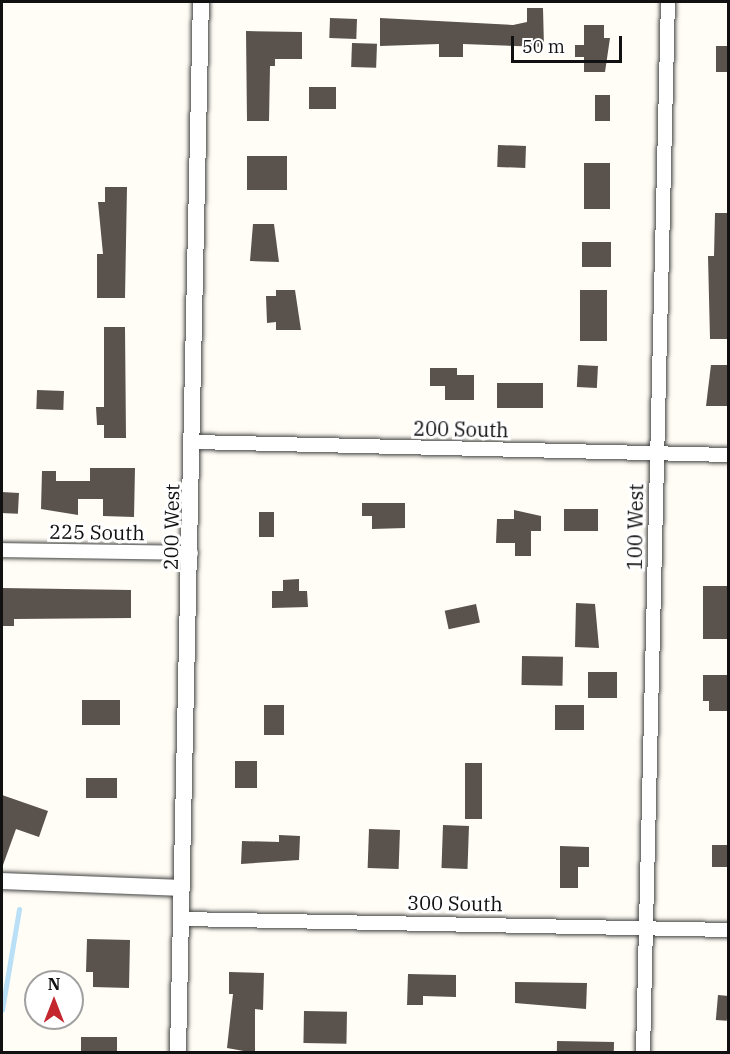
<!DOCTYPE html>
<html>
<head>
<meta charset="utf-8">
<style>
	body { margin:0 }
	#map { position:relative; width:730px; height:1054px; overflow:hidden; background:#fffdf5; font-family:"IBM Plex Serif",serif }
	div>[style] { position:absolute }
	.stream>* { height:4.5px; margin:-2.25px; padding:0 2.25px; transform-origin:2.25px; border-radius:2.25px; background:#b9e0f7 }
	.building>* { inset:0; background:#5a524d; transform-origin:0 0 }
	.roads { filter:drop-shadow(0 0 2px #444) drop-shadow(0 0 2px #444) }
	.minor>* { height:14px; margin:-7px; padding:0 7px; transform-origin:7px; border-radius:7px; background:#fff }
	.tertiary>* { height:16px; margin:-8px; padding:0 8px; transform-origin:8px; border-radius:8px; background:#fff }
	span { translate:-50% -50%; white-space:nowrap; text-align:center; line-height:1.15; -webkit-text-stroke:6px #fff; paint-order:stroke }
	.street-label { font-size:20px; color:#111 }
	.frame { position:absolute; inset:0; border:3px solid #111; pointer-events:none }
	.north { position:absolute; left:24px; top:970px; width:60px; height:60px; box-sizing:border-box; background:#fff; border:2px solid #a0a0a0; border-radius:50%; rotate:0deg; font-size:16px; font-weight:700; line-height:24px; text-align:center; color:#111 }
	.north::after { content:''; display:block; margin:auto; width:21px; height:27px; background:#c4262e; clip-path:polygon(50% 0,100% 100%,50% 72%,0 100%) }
	.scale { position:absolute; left:511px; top:36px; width:111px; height:27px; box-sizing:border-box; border:3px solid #111; border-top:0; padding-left:8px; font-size:18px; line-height:21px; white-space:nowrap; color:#111; -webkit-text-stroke:4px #fff; paint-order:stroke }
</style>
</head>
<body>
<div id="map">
	<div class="stream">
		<i style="left:2px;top:1010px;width:102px;rotate:-80.4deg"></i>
	</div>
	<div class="building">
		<i style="clip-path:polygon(527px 8px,543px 8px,544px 47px,463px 44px,463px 57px,439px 57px,439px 44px,380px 46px,380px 18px,513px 25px,527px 22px)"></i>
		<i style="left:330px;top:18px;width:27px;height:20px;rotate:2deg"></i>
		<i style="clip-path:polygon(584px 25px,604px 25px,604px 38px,610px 38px,605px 72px,584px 72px,584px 57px,575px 57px,575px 45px,584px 45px)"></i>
		<i style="clip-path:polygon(246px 31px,302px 32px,302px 59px,275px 59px,275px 66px,270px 66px,269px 121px,247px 121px)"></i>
		<i style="left:352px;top:43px;width:25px;height:24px;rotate:2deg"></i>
		<i style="left:716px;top:46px;width:13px;height:26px"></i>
		<i style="left:309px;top:87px;width:27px;height:22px"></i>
		<i style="left:595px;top:95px;width:15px;height:26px"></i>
		<i style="left:498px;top:145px;width:28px;height:22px;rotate:2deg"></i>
		<i style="left:247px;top:156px;width:40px;height:34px"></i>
		<i style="left:584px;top:163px;width:26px;height:46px"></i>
		<i style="clip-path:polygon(105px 187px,127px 187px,125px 298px,97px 298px,97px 254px,103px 254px,98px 202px,105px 202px)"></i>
		<i style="clip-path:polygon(715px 213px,729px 213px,729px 339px,710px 339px,708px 256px,714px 256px)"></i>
		<i style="clip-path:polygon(253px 224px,274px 224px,279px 262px,250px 261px)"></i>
		<i style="left:582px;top:242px;width:29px;height:25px"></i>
		<i style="clip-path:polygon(276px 290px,295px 290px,301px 330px,276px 330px,276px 322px,267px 323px,266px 296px,276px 296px)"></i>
		<i style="left:580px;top:290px;width:27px;height:51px"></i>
		<i style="clip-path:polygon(104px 327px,125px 327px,126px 438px,104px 438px,104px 425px,97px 425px,96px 407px,104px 407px)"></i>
		<i style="left:578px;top:365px;width:20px;height:22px;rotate:3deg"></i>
		<i style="clip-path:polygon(711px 365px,729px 365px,729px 406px,706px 406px)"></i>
		<i style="clip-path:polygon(430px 368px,457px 368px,457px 375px,474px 375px,474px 400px,445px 400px,445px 386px,430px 386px)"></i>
		<i style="left:497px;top:383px;width:46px;height:25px"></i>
		<i style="left:37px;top:390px;width:27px;height:19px;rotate:2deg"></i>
		<i style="clip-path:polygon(90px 468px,135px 468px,134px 517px,103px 516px,103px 499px,78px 499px,78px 515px,41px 509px,42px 471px,56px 471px,56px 481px,90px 481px)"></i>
		<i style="left:2px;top:492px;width:17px;height:21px;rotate:3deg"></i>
		<i style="clip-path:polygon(362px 503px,405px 503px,405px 528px,372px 529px,372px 516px,362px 516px)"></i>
		<i style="left:564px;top:509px;width:34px;height:22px"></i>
		<i style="clip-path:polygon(514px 510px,541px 516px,541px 531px,531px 531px,531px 556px,515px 556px,515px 543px,496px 543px,497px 519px,514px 519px)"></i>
		<i style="left:259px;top:512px;width:15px;height:25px"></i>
		<i style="clip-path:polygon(299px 579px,299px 591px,307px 591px,308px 607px,272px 608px,272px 591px,283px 591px,283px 580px)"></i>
		<i style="left:703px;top:586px;width:26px;height:53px"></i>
		<i style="clip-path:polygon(2px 588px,131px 590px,131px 618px,14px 619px,14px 626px,2px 626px)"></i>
		<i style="clip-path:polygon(576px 603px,595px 604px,599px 648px,575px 647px)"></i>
		<i style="left:476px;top:604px;width:19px;height:32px;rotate:78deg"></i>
		<i style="left:522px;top:656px;width:41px;height:29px;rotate:1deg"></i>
		<i style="left:588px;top:672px;width:29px;height:26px"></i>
		<i style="clip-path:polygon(703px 675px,729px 675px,729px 711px,709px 711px,709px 701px,703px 701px)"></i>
		<i style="left:82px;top:700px;width:38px;height:25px"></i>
		<i style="left:264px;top:705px;width:20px;height:30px"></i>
		<i style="left:555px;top:705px;width:29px;height:25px"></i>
		<i style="left:235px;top:761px;width:22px;height:27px"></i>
		<i style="left:465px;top:763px;width:17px;height:56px"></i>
		<i style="left:86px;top:778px;width:31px;height:20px"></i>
		<i style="clip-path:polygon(2px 795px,48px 811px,39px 837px,16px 829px,3px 865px)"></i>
		<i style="left:443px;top:825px;width:26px;height:43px;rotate:2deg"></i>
		<i style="left:369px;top:829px;width:31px;height:39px;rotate:2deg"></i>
		<i style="clip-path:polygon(279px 835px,300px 836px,299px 860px,241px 864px,242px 841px,279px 842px)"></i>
		<i style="left:712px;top:845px;width:17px;height:22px"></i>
		<i style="clip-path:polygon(560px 846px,589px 847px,589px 867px,578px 867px,578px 888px,560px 888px)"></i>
		<i style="clip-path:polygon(87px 939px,130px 940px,129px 988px,93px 987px,93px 972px,86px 972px)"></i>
		<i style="clip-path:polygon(229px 972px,264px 973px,263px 1010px,255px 1009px,255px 1053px,227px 1048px,233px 994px,229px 994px)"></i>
		<i style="clip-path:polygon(408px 974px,456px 975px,456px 997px,423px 996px,423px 1005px,407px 1005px)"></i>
		<i style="clip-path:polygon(515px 982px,587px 983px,586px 1009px,515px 1003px)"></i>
		<i style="left:718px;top:995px;width:11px;height:25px;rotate:5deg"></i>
		<i style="left:304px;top:1011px;width:43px;height:32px;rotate:1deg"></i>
		<i style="left:81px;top:1037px;width:36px;height:16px"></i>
		<i style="left:557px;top:1041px;width:57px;height:12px;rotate:1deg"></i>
	</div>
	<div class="roads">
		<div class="minor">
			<i style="left:194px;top:442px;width:534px;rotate:1.39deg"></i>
			<i style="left:2px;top:550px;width:189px;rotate:0.9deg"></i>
			<i style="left:182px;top:919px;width:546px;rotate:1.15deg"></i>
			<i style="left:643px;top:1052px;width:1050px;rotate:-88.64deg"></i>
		</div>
		<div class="tertiary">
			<i style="left:2px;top:881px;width:180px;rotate:2.2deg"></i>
			<i style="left:178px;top:1052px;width:1050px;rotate:-88.75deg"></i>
		</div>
	</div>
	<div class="street-label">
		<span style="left:461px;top:429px;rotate:1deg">200 South</span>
		<span style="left:171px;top:527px;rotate:-89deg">200 West</span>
		<span style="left:635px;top:527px;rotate:-89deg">100 West</span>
		<span style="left:97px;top:532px;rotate:1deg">225 South</span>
		<span style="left:455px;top:903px;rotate:1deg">300 South</span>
	</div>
	<div class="frame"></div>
	<div class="north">N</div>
	<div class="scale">50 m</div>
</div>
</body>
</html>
